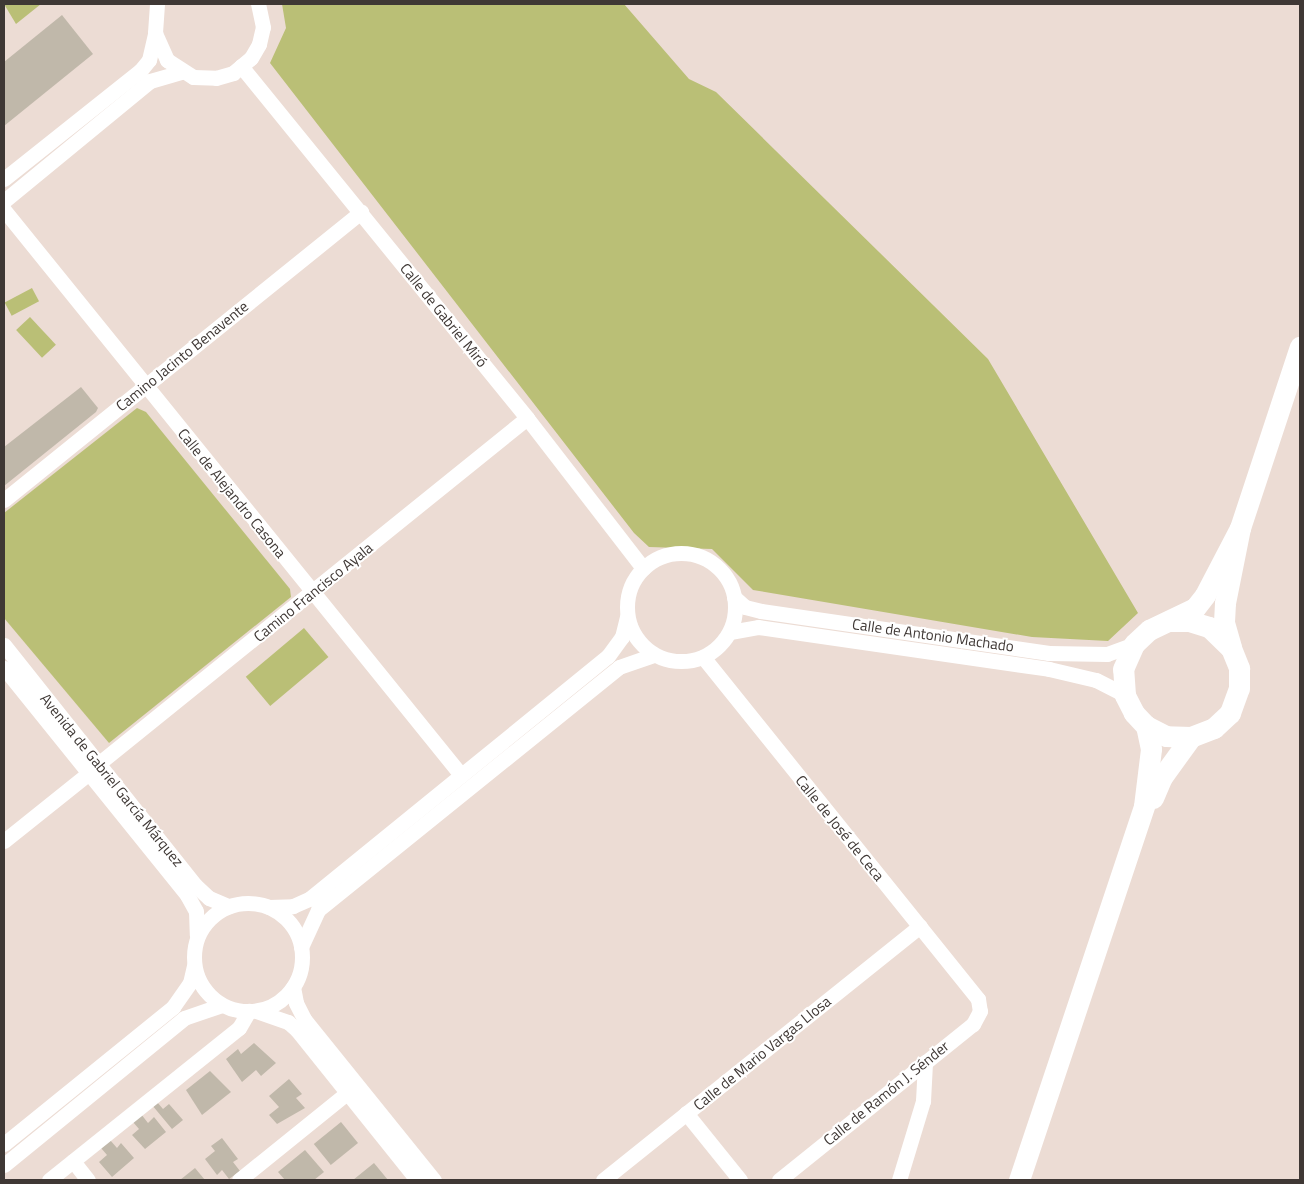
<!DOCTYPE html>
<html>
<head>
<meta charset="utf-8">
<style>
	body { margin:0 }
	#map { position:relative; width:1304px; height:1184px; overflow:hidden; background:#ecdcd4; font-family:"Titillium Web",sans-serif }
	div>[style] { position:absolute }
	.green>* { inset:0; background:#babf76; transform-origin:0 0 }
	.building>* { inset:0; background:#c0b8aa; transform-origin:0 0 }
	.minor>* { height:15px; margin:-7.5px; padding:0 7.5px; transform-origin:7.5px; border-radius:7.5px; background:#fff }
	.minor>.ring { margin:-7.5px; padding:0; box-sizing:content-box; background:none; border:15px solid #fff; border-radius:50% }
	.secondary>* { height:21px; margin:-10.5px; padding:0 10.5px; transform-origin:10.5px; border-radius:10.5px; background:#fff }
	span { translate:-50% -50%; white-space:nowrap; text-align:center; line-height:1.15; -webkit-text-stroke:4px #fff; paint-order:stroke }
	.street-label { font-size:15px; color:#3f3835 }
	.frame { position:absolute; inset:0; border:5px solid #3f3835; pointer-events:none }
</style>
</head>
<body>
<div id="map">
	<div class="green">
		<i style="clip-path:polygon(4px 4px,41px 4px,16px 24px)"></i>
		<i style="clip-path:polygon(282px 4px,624px 4px,689px 79px,716px 92px,988px 359px,1138px 613px,1108px 641px,1032px 637px,753px 590px,712px 549px,649px 547px,634px 533px,270px 63px,286px 28px)"></i>
		<i style="left:32px;top:288px;width:15px;height:31px;rotate:62deg"></i>
		<i style="left:30px;top:317px;width:38px;height:19px;rotate:47deg"></i>
		<i style="clip-path:polygon(137px 408px,146px 412px,290px 589px,291px 597px,109px 743px,4px 618px,4px 513px)"></i>
		<i style="left:304px;top:628px;width:38px;height:76px;rotate:50deg"></i>
	</div>
	<div class="building">
		<i style="clip-path:polygon(62px 15px,93px 54px,4px 126px,4px 62px)"></i>
		<i style="clip-path:polygon(81px 387px,98px 408px,96px 412px,4px 486px,4px 447px)"></i>
		<i style="clip-path:polygon(254px 1043px,276px 1063px,261px 1076px,256px 1070px,242px 1082px,226px 1059px,238px 1049px,241px 1054px)"></i>
		<i style="clip-path:polygon(210px 1071px,231px 1092px,202px 1115px,186px 1090px)"></i>
		<i style="clip-path:polygon(289px 1079px,302px 1094px,296px 1098px,305px 1108px,277px 1124px,269px 1115px,279px 1107px,269px 1096px)"></i>
		<i style="clip-path:polygon(157px 1102px,163px 1109px,169px 1104px,183px 1120px,172px 1129px,152px 1105px)"></i>
		<i style="clip-path:polygon(141px 1114px,148px 1123px,154px 1117px,166px 1132px,145px 1149px,132px 1135px,139px 1129px,133px 1122px)"></i>
		<i style="left:341px;top:1122px;width:27px;height:35px;rotate:51deg"></i>
		<i style="clip-path:polygon(222px 1138px,238px 1159px,233px 1162px,240px 1171px,229px 1179px,222px 1170px,217px 1175px,205px 1159px,215px 1151px,211px 1146px)"></i>
		<i style="clip-path:polygon(110px 1140px,117px 1148px,121px 1143px,134px 1158px,112px 1177px,99px 1162px,107px 1155px,101px 1148px)"></i>
		<i style="clip-path:polygon(305px 1150px,324px 1172px,314px 1180px,285px 1180px,278px 1172px)"></i>
		<i style="clip-path:polygon(374px 1163px,388px 1180px,353px 1180px)"></i>
		<i style="clip-path:polygon(195px 1168px,205px 1180px,180px 1180px)"></i>
	</div>
	<div class="minor">
		<i style="left:157px;top:4px;width:29px;rotate:94deg"></i>
		<i style="left:155px;top:33px;width:30px;rotate:66deg"></i>
		<i style="left:167px;top:60px;width:31px;rotate:33deg"></i>
		<i style="left:193px;top:77px;width:23px;rotate:2deg"></i>
		<i style="left:216px;top:78px;width:18px;rotate:-16deg"></i>
		<i style="left:233px;top:73px;width:23px;rotate:-40deg"></i>
		<i style="left:251px;top:58px;width:16px;rotate:-60deg"></i>
		<i style="left:259px;top:44px;width:17px;rotate:-77deg"></i>
		<i style="left:263px;top:27px;width:24px;rotate:-102deg"></i>
		<i style="left:241px;top:66px;width:454px;rotate:50.9deg"></i>
		<i style="left:527px;top:418px;width:190px;rotate:52.3deg"></i>
		<i style="left:4px;top:179px;width:174px;rotate:-38.5deg"></i>
		<i style="left:140px;top:71px;width:14px;rotate:-51deg"></i>
		<i style="left:149px;top:60px;width:28px;rotate:-77deg"></i>
		<i style="left:4px;top:201px;width:189px;rotate:-39.4deg"></i>
		<i style="left:150px;top:81px;width:33px;rotate:-16deg"></i>
		<i style="left:4px;top:210px;width:727px;rotate:51.03deg"></i>
		<i style="left:4px;top:500px;width:459px;rotate:-38.9deg"></i>
		<i class="ring" style="left:627px;top:553px;width:93px;height:93px"></i>
		<i style="left:734px;top:597px;width:15px;rotate:42deg"></i>
		<i style="left:745px;top:607px;width:16px;rotate:14deg"></i>
		<i style="left:761px;top:611px;width:291px;rotate:8.3deg"></i>
		<i style="left:1049px;top:653px;width:58px;rotate:1deg"></i>
		<i style="left:1107px;top:654px;width:29px;rotate:-20deg"></i>
		<i style="left:730px;top:632px;width:28px;rotate:-10deg"></i>
		<i style="left:758px;top:627px;width:294px;rotate:8.2deg"></i>
		<i style="left:1049px;top:669px;width:48px;rotate:13.2deg"></i>
		<i style="left:1096px;top:680px;width:33px;rotate:27deg"></i>
		<i style="left:4px;top:645px;width:307px;rotate:51.5deg"></i>
		<i style="left:195px;top:885px;width:19px;rotate:43deg"></i>
		<i style="left:209px;top:898px;width:21px;rotate:23deg"></i>
		<i style="left:703px;top:657px;width:439px;rotate:51.2deg"></i>
		<i style="left:978px;top:999px;width:12px;rotate:81deg"></i>
		<i style="left:980px;top:1011px;width:15px;rotate:118deg"></i>
		<i style="left:973px;top:1024px;width:249px;rotate:141.2deg"></i>
		<i style="left:4px;top:668px;width:292px;rotate:51.1deg"></i>
		<i style="left:187px;top:895px;width:18px;rotate:61deg"></i>
		<i style="left:196px;top:911px;width:24px;rotate:88deg"></i>
		<i style="left:98px;top:764px;width:551px;rotate:-38.89deg"></i>
		<i style="left:4px;top:841px;width:109px;rotate:-38.7deg"></i>
		<i class="ring" style="left:194px;top:903px;width:93px;height:93px"></i>
		<i style="left:269px;top:907px;width:24px;rotate:-2deg"></i>
		<i style="left:293px;top:906px;width:17px;rotate:-24deg"></i>
		<i style="left:309px;top:899px;width:385px;rotate:-39.1deg"></i>
		<i style="left:608px;top:656px;width:24px;rotate:-54deg"></i>
		<i style="left:622px;top:637px;width:21px;rotate:-76deg"></i>
		<i style="left:301px;top:947px;width:41px;rotate:-65.3deg"></i>
		<i style="left:318px;top:910px;width:387px;rotate:-38.9deg"></i>
		<i style="left:619px;top:667px;width:37px;rotate:-19deg"></i>
		<i style="left:293px;top:987px;width:16px;rotate:79deg"></i>
		<i style="left:296px;top:1003px;width:18px;rotate:63deg"></i>
		<i style="left:304px;top:1019px;width:207px;rotate:51.1deg"></i>
		<i style="left:256px;top:1011px;width:34px;rotate:19deg"></i>
		<i style="left:288px;top:1022px;width:12px;rotate:42deg"></i>
		<i style="left:297px;top:1030px;width:192px;rotate:51.3deg"></i>
		<i style="left:686px;top:1113px;width:86px;rotate:51.1deg"></i>
		<i style="left:4px;top:1144px;width:218px;rotate:-39deg"></i>
		<i style="left:173px;top:1007px;width:29px;rotate:-55deg"></i>
		<i style="left:190px;top:983px;width:17px;rotate:-77deg"></i>
		<i style="left:73px;top:1161px;width:24px;rotate:52deg"></i>
		<i style="left:4px;top:1165px;width:232px;rotate:-39.2deg"></i>
		<i style="left:184px;top:1018px;width:39px;rotate:-19deg"></i>
		<i style="left:49px;top:1180px;width:243px;rotate:-38.7deg"></i>
		<i style="left:239px;top:1028px;width:20px;rotate:-60deg"></i>
		<i style="left:239px;top:1180px;width:139px;rotate:-38.9deg"></i>
		<i style="left:603px;top:1180px;width:406px;rotate:-38.7deg"></i>
		<i style="left:899px;top:1180px;width:83px;rotate:-73.1deg"></i>
		<i style="left:923px;top:1101px;width:39px;rotate:-87deg"></i>
	</div>
	<div class="secondary">
		<i style="left:1169px;top:621px;width:20px"></i>
		<i style="left:1189px;top:621px;width:21px;rotate:17deg"></i>
		<i style="left:1209px;top:627px;width:30px;rotate:44deg"></i>
		<i style="left:1231px;top:648px;width:22px;rotate:68deg"></i>
		<i style="left:1239px;top:668px;width:20px;rotate:90deg"></i>
		<i style="left:1239px;top:688px;width:27px;rotate:110deg"></i>
		<i style="left:1230px;top:713px;width:22px;rotate:137deg"></i>
		<i style="left:1214px;top:728px;width:25px;rotate:159deg"></i>
		<i style="left:1191px;top:737px;width:25px;rotate:-178deg"></i>
		<i style="left:1166px;top:736px;width:22px;rotate:-153deg"></i>
		<i style="left:1146px;top:726px;width:18px;rotate:-133deg"></i>
		<i style="left:1134px;top:713px;width:20px;rotate:-117deg"></i>
		<i style="left:1125px;top:695px;width:26px;rotate:-94deg"></i>
		<i style="left:1123px;top:669px;width:27px;rotate:-66deg"></i>
		<i style="left:1134px;top:644px;width:21px;rotate:-43deg"></i>
		<i style="left:1149px;top:630px;width:51px;rotate:-25.6deg"></i>
		<i style="left:1195px;top:608px;width:16px;rotate:-52deg"></i>
		<i style="left:1205px;top:595px;width:76px;rotate:-62.4deg"></i>
		<i style="left:1231px;top:647px;width:26px;rotate:-106deg"></i>
		<i style="left:1224px;top:622px;width:19px;rotate:-87deg"></i>
		<i style="left:1225px;top:603px;width:76px;rotate:-78.7deg"></i>
		<i style="left:1240px;top:528px;width:191px;rotate:-71.7deg"></i>
		<i style="left:1153px;top:798px;width:23px;rotate:-67deg"></i>
		<i style="left:1162px;top:777px;width:49px;rotate:-54.1deg"></i>
		<i style="left:1019px;top:1180px;width:394px;rotate:-71.5deg"></i>
		<i style="left:1144px;top:806px;width:57px;rotate:-83deg"></i>
		<i style="left:1151px;top:749px;width:24px;rotate:-102deg"></i>
	</div>
	<div class="street-label">
		<span style="left:444px;top:315px;rotate:51deg">Calle de Gabriel Miró</span>
		<span style="left:182px;top:356px;rotate:-39deg">Camino Jacinto Benavente</span>
		<span style="left:232px;top:493px;rotate:51deg">Calle de Alejandro Casona</span>
		<span style="left:313px;top:592px;rotate:-39deg">Camino Francisco Ayala</span>
		<span style="left:933px;top:635px;rotate:8deg">Calle de Antonio Machado</span>
		<span style="left:112px;top:780px;rotate:51deg">Avenida de Gabriel García Márquez</span>
		<span style="left:840px;top:828px;rotate:51deg">Calle de José de Ceca</span>
		<span style="left:762px;top:1053px;rotate:-39deg">Calle de Mario Vargas Llosa</span>
		<span style="left:886px;top:1093px;rotate:-39deg">Calle de Ramón J. Sénder</span>
	</div>
	<div class="frame"></div>
</div>
</body>
</html>
